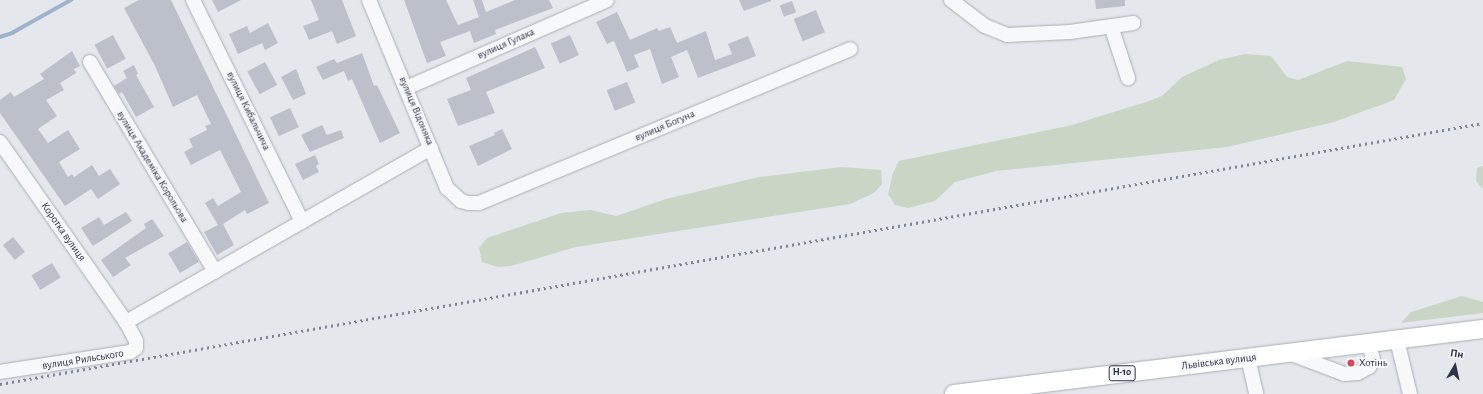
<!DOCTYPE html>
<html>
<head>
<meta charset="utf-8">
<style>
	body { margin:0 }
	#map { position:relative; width:1483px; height:394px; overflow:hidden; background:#e4e7ec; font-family:"Alegreya Sans",sans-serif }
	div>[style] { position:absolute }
	.green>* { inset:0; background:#c9d6c5 }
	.stream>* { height:3.5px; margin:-1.75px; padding:0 1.75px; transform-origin:1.75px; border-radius:1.75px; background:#9fb4cc }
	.building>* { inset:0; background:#bbc0ca; transform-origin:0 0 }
	.roads { filter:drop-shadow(0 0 1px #a9aeb7) drop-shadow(0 0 1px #a9aeb7) }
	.minor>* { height:14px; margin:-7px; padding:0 7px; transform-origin:7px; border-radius:7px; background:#f7f8fa }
	.major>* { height:18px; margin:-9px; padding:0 9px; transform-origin:9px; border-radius:9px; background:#fff }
	.rail>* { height:3px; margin-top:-1.5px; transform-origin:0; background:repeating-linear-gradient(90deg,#7d8696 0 2px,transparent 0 6px) }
	.dots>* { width:11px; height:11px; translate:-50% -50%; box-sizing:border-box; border:2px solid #f4f6f9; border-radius:50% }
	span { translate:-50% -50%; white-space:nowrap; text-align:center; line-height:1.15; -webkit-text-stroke:4px #f4f6f9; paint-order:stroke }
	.shield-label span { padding:1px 3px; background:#f4f6f9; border:1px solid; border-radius:3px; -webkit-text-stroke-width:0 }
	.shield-label { font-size:10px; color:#2b3445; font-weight:700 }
	.street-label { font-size:11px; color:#2b3445 }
	.poi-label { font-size:11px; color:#2b3445 }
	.left { translate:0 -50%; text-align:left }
	.north { position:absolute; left:1435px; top:346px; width:40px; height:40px; -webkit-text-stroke:3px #f4f6f9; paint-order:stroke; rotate:9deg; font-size:11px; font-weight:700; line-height:16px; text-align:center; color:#2b3445 }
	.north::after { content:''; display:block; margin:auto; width:14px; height:18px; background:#2b3445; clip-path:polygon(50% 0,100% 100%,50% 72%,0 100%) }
</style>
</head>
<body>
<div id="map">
	<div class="green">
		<i style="clip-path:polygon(1245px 54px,1271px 56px,1287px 77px,1298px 80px,1347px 61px,1402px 67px,1406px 79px,1394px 100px,1334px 122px,1227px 147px,996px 171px,955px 182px,935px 201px,908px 208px,895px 205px,888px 194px,893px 173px,899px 161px,1072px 125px,1149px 101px,1162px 96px,1182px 77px,1219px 60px)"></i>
		<i style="clip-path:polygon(1483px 166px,1483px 189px,1476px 181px,1477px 168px)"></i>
		<i style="clip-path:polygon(841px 167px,881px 170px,882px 184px,874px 193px,850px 204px,576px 247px,511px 266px,498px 267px,482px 262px,479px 248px,487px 238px,561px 213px,591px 210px,616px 216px,666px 199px,759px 177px)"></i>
		<i style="clip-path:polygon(1462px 296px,1483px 302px,1483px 313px,1401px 323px,1411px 312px)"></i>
	</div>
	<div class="stream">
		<i style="left:0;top:37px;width:13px;rotate:-18deg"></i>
		<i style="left:12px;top:33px;width:68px;rotate:-29.2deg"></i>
	</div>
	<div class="building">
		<i style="clip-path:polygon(139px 0,171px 0,269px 203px,247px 214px,245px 210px,223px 224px,234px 245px,217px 255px,204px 232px,218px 225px,205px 203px,213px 198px,218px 206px,241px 192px,220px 150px,191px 165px,184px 152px,193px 147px,189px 139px,207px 130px,205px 126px,211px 124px,197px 95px,173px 107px,155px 66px,124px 8px)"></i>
		<i style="clip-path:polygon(212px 0,241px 0,218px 12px)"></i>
		<i style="clip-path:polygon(311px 0,342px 0,356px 36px,337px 44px,332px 31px,309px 40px,303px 26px,319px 20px)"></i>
		<i style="clip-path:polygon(404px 0,446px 0,458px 25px,479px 17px,473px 0,482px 0,486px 12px,515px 0,549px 0,553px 8px,495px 30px,496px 34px,474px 43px,470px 31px,440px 42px,446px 56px,427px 63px)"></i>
		<i style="clip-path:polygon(739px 0,771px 0,771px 1px,744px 11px)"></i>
		<i style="clip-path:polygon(1095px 0,1125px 0,1125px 6px,1096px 9px)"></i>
		<i style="left:792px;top:1px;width:12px;height:13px;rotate:70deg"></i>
		<i style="left:816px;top:10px;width:24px;height:24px;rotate:68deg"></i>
		<i style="clip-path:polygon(617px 12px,630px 40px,657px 28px,659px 31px,670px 27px,677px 43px,706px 31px,715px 60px,732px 54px,728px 44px,748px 36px,756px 56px,698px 78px,687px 50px,671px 57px,679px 77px,662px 84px,650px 49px,634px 55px,639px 67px,627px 72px,614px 41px,607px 44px,596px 22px)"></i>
		<i style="clip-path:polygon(268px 23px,278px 43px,265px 50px,262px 43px,238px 54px,229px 34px,247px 26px,250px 33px)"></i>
		<i style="left:113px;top:35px;width:27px;height:21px;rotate:62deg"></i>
		<i style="left:570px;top:35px;width:22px;height:21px;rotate:66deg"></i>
		<i style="clip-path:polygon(535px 47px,545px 68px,486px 92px,495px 113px,458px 126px,447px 99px,471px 90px,466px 78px)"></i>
		<i style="clip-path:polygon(72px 51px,80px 66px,74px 69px,76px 73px,60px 83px,64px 90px,46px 100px,57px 116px,38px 129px,48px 143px,68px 130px,80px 149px,59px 162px,68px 177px,72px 174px,74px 177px,92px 165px,99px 176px,110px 169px,120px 184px,98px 199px,91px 189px,65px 206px,0 113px,0 100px,11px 92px,14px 97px,44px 79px,40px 74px)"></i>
		<i style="clip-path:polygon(362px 53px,374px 86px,377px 85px,400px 133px,380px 143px,352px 79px,348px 81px,344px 71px,323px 80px,316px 67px,334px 59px,337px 63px)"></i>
		<i style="left:265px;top:62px;width:26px;height:20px;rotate:62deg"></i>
		<i style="clip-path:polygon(134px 65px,138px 74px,136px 75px,154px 107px,136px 117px,122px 92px,119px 94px,114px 86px,127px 78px,123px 71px)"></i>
		<i style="clip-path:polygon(296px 69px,306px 94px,293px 100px,281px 77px)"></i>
		<i style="left:627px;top:82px;width:22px;height:22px;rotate:68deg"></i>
		<i style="left:290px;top:108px;width:21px;height:22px;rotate:65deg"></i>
		<i style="clip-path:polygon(322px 125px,327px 135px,341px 130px,344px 138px,310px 152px,301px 135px)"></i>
		<i style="clip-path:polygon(502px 129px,512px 149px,478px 166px,469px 146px,495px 135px,494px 133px)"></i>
		<i style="clip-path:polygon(315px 155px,319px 164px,316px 166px,319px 172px,303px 180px,295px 164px)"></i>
		<i style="clip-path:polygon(126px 212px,132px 221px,93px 246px,81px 228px,99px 217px,104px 225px)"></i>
		<i style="clip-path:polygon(152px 219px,164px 236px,125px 258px,131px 265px,113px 277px,101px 260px,146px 228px,144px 224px)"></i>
		<i style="left:13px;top:237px;width:19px;height:13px;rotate:51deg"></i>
		<i style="left:187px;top:242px;width:23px;height:22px;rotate:59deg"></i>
		<i style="left:52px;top:263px;width:17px;height:24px;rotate:59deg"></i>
	</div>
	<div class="roads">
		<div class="minor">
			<i style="left:193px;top:0;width:247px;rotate:63.8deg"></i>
			<i style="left:369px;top:0;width:204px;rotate:67.5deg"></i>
			<i style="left:447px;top:188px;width:19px;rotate:43deg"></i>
			<i style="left:461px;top:201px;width:8px;rotate:14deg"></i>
			<i style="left:469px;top:203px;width:10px"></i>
			<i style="left:479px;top:203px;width:402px;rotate:-22.5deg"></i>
			<i style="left:951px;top:0;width:43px;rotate:37.4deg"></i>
			<i style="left:985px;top:26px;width:24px;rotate:22deg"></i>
			<i style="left:1007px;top:35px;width:63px;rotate:-2.7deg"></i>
			<i style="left:1070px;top:32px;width:64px;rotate:-8.1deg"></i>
			<i style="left:1111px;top:26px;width:55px;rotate:71.9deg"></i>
			<i style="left:90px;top:62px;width:244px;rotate:59.2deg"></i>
			<i style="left:406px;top:88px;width:219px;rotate:-23.6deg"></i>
			<i style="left:0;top:142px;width:220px;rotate:55deg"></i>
			<i style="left:126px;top:322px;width:21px;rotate:62deg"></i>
			<i style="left:136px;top:341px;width:7px;rotate:90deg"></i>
			<i style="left:136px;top:348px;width:7px;rotate:146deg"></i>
			<i style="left:130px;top:352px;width:132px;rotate:171.3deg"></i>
			<i style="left:126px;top:322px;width:351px;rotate:-29.7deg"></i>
			<i style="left:1397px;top:340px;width:56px;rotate:76.5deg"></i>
			<i style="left:1289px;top:353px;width:59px;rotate:20.9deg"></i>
			<i style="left:1344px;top:374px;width:14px;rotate:-4deg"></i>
			<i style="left:1358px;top:373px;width:13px;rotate:-29deg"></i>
			<i style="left:1369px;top:367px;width:8px;rotate:-60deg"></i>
			<i style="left:1373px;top:360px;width:17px;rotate:-103deg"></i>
			<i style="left:1248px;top:358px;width:37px;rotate:77deg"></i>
		</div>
		<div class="major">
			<i style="left:954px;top:394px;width:533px;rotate:-7.01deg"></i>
		</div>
	</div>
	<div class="rail">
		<i style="left:0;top:384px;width:1506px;rotate:-9.98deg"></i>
	</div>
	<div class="dots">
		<i style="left:1351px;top:363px;background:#d1495b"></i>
	</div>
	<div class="shield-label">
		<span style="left:1122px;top:373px">Н-10</span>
	</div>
	<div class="street-label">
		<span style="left:506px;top:44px;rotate:-24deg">вулиця Гулака</span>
		<span style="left:248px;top:111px;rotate:64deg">вулиця Кибальчича</span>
		<span style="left:416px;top:111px;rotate:67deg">вулиця Відоняка</span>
		<span style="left:665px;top:126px;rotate:-23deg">вулиця Богуна</span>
		<span style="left:152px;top:167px;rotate:59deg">вулиця Академіка Корольова</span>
		<span style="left:63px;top:232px;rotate:55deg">Коротка вулиця</span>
		<span style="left:83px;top:360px;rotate:-9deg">вулиця Рильського</span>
		<span style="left:1219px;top:362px;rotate:-7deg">Львівська вулиця</span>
	</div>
	<div class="poi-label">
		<span class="left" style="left:1359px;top:363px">Хотінь</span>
	</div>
	<div class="north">Пн</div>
</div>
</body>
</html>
